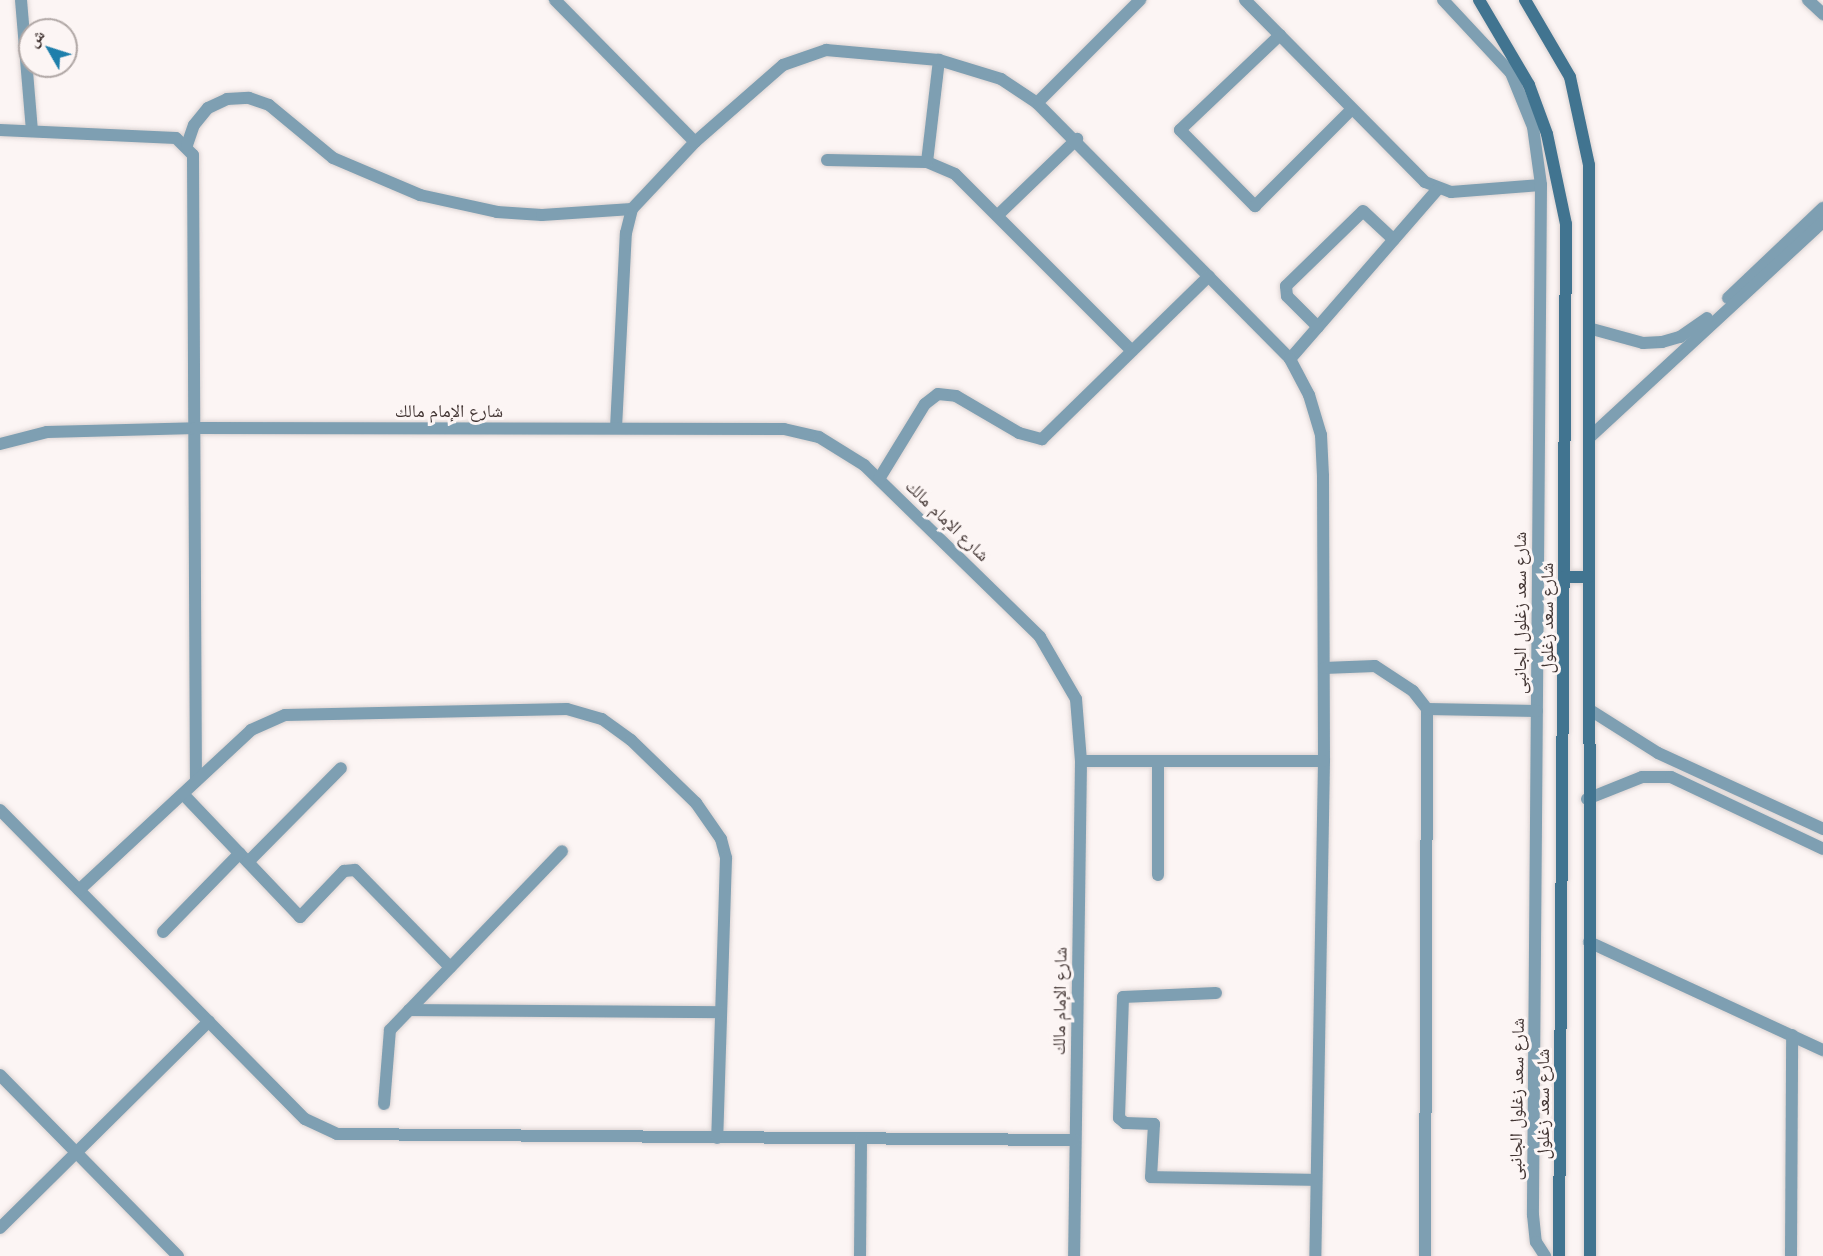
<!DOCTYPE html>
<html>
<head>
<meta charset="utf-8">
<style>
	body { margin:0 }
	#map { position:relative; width:1823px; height:1256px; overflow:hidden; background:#fcf5f4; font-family:Lato,"Noto Naskh Arabic",sans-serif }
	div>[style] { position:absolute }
	.roads { filter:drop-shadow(0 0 2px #dad2d1) drop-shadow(0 0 2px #dad2d1) }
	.street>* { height:12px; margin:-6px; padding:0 6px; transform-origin:6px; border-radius:6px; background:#7e9fb2 }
	.secondary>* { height:12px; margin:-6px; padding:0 6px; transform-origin:6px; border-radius:6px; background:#417490 }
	span { translate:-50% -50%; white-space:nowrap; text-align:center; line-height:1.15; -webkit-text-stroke:6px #fcf5f4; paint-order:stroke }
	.street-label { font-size:18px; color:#413432 }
	.north { position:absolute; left:18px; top:18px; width:60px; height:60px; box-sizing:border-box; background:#fcf5f4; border:2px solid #b1a8a6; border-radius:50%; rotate:309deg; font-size:16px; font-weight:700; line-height:24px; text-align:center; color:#413432 }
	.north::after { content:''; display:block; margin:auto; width:21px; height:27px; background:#1e7fab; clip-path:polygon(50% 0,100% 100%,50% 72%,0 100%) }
</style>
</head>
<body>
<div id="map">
	<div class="roads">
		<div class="street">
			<i style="left:21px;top:0;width:131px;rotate:85.2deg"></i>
			<i style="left:555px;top:0;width:199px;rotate:45.4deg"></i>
			<i style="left:1245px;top:0;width:256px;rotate:45.3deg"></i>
			<i style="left:1425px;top:182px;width:28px;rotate:21deg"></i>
			<i style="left:1451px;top:192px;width:90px;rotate:-4.4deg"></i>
			<i style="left:1443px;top:0;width:100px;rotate:47deg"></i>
			<i style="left:1511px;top:73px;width:58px;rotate:67.8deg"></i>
			<i style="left:1533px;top:127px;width:59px;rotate:82.1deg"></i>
			<i style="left:1541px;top:185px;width:1030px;rotate:90.45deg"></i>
			<i style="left:1533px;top:1215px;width:27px;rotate:84deg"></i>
			<i style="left:1536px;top:1242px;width:17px;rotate:57deg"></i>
			<i style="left:1808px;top:0;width:21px;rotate:43deg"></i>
			<i style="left:1280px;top:35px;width:138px;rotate:136.5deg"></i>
			<i style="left:1180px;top:130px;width:107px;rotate:45.4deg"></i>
			<i style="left:1255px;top:206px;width:137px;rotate:-45deg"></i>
			<i style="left:1037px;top:103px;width:146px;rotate:-45deg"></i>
			<i style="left:0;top:130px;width:176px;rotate:2.6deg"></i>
			<i style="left:176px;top:138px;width:24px;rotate:45deg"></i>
			<i style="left:193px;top:155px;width:626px;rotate:89.73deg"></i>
			<i style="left:187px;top:145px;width:21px;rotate:-71deg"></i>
			<i style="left:194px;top:125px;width:22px;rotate:-51deg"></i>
			<i style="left:208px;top:108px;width:21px;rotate:-25deg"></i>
			<i style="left:227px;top:99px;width:22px;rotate:-3deg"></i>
			<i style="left:249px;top:98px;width:21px;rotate:19deg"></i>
			<i style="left:269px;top:105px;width:83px;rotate:39.6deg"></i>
			<i style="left:333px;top:158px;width:95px;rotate:23deg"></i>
			<i style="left:420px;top:195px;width:79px;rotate:12.4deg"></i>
			<i style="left:497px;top:212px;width:45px;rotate:3.8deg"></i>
			<i style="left:542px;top:215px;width:90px;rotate:-3.8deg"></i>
			<i style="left:827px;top:160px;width:100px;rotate:1.1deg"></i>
			<i style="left:927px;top:162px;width:30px;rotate:23deg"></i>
			<i style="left:955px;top:174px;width:250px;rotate:45deg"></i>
			<i style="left:927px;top:162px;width:103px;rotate:-83.3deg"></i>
			<i style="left:998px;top:215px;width:110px;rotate:-43.9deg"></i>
			<i style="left:1728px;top:298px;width:131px;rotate:-43.5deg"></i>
			<i style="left:1318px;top:327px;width:44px;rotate:-135deg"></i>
			<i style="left:1287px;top:296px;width:10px;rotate:-96deg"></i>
			<i style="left:1286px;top:286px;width:107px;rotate:-44.2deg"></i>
			<i style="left:1363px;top:211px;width:42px;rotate:43.1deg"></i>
			<i style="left:1592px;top:329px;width:53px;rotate:15.4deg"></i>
			<i style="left:1643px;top:343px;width:19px;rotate:-3deg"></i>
			<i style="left:1662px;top:342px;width:19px;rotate:-16deg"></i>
			<i style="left:1680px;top:337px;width:33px;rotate:-35deg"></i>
			<i style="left:1290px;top:359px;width:225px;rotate:-49deg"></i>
			<i style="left:616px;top:428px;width:195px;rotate:-87.1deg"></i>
			<i style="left:626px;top:233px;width:25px;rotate:-76deg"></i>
			<i style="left:632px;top:209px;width:92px;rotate:-46.8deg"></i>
			<i style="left:695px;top:142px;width:117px;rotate:-41.2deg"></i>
			<i style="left:783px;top:65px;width:46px;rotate:-19.2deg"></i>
			<i style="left:826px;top:50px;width:113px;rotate:5.1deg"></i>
			<i style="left:939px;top:60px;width:65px;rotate:17deg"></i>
			<i style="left:1001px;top:79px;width:43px;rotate:33.7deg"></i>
			<i style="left:1037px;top:103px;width:360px;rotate:45.3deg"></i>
			<i style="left:1290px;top:359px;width:41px;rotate:62.2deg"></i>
			<i style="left:1309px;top:395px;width:42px;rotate:73.3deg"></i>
			<i style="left:1321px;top:435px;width:41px;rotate:87.2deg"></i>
			<i style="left:1323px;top:476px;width:285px;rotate:89.8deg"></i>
			<i style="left:1324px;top:761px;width:495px;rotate:91deg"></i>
			<i style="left:1591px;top:436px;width:316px;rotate:-42.7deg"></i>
			<i style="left:0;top:444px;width:49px;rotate:-14.3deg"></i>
			<i style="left:47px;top:432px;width:148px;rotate:-1.5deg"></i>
			<i style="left:195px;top:428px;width:589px;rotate:0.1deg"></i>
			<i style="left:784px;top:429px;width:36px;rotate:13deg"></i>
			<i style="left:819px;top:437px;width:53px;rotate:31.9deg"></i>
			<i style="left:864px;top:465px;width:246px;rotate:44.3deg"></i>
			<i style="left:1040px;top:637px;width:72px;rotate:59.9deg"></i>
			<i style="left:1076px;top:699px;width:62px;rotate:85.4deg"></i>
			<i style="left:1081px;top:761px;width:495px;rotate:90.8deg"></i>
			<i style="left:879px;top:479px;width:88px;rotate:-58.5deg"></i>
			<i style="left:925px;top:404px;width:16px;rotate:-38deg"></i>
			<i style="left:938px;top:394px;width:18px;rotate:6deg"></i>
			<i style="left:956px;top:396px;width:73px;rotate:30.4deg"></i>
			<i style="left:1019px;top:433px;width:24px;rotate:15deg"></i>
			<i style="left:1042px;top:439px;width:233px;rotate:-44.3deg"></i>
			<i style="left:1324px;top:668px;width:51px;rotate:-2.2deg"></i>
			<i style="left:1375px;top:666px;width:45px;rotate:33.3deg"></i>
			<i style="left:1413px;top:691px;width:23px;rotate:52deg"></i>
			<i style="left:1427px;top:709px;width:547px;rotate:90.21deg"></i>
			<i style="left:1427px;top:709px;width:110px;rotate:1deg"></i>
			<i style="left:1590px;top:710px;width:80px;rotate:32.3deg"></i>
			<i style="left:1658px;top:753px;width:182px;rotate:24.7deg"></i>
			<i style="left:1081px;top:761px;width:243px"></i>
			<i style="left:1158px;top:761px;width:114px;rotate:90deg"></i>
			<i style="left:183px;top:794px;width:170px;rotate:46.4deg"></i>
			<i style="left:300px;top:917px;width:64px;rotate:-46.3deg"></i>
			<i style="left:344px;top:871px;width:11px;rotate:-5deg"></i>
			<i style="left:355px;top:870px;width:136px;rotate:45.6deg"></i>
			<i style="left:1587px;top:799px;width:59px;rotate:-21.8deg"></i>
			<i style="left:1642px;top:777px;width:29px"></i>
			<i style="left:1671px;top:777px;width:168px;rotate:25.3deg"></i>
			<i style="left:0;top:810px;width:434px;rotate:45.4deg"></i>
			<i style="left:305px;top:1119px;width:35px;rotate:25deg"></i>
			<i style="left:337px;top:1134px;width:738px;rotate:0.47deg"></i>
			<i style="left:248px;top:862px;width:132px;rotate:-45.3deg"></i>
			<i style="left:79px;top:890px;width:235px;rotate:-42.9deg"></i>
			<i style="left:251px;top:730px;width:37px;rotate:-24deg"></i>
			<i style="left:285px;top:715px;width:282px;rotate:-1.2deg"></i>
			<i style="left:567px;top:709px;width:36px;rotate:16deg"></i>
			<i style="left:602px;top:719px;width:36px;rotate:36deg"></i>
			<i style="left:631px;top:740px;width:91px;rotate:44.1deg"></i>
			<i style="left:696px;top:803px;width:44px;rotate:55.2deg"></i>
			<i style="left:721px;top:839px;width:20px;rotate:75deg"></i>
			<i style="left:726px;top:858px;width:280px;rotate:91.8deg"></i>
			<i style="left:163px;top:932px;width:110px;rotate:-45.7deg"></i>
			<i style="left:1589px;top:942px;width:258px;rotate:24.8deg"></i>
			<i style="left:1216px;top:993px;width:93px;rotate:177.5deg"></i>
			<i style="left:1123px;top:997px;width:121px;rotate:91.9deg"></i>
			<i style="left:1119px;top:1118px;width:8px;rotate:40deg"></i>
			<i style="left:1125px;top:1123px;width:29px;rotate:2deg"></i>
			<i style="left:1154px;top:1124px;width:53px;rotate:93.2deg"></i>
			<i style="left:1151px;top:1177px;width:165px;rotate:1deg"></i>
			<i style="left:409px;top:1010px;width:312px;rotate:0.4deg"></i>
			<i style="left:0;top:1075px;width:254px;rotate:45.5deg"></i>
			<i style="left:384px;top:1104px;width:74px;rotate:-85.4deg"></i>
			<i style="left:390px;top:1030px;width:248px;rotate:-46.1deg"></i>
			<i style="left:0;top:1228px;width:294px;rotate:-44.7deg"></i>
			<i style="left:860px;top:1256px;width:117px;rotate:-89.5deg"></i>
			<i style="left:1791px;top:1256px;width:221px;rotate:-89.7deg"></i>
		</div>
		<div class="secondary">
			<i style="left:1479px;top:0;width:99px;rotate:59.5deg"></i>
			<i style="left:1529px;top:85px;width:52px;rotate:69.8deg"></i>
			<i style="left:1547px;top:134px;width:92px;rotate:78.1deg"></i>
			<i style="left:1566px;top:224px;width:1032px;rotate:90.39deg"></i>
			<i style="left:1525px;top:0;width:89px;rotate:59.7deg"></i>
			<i style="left:1570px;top:77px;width:90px;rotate:77.8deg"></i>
			<i style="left:1589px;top:165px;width:1091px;rotate:89.95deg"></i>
			<i style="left:1564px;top:577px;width:24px"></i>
		</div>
	</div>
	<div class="street-label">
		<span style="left:449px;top:410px">شارع الإمام مالك</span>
		<span style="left:948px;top:520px;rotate:44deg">شارع الإمام مالك</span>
		<span style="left:1519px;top:613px;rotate:-90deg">شارع سعد زغلول الجانبى</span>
		<span style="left:1546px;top:618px;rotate:-90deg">شارع سعد زغلول</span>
		<span style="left:1059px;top:1001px;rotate:-89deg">شارع الإمام مالك</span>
		<span style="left:1516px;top:1099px;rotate:-89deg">شارع سعد زغلول الجانبى</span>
		<span style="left:1542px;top:1104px;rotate:-90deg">شارع سعد زغلول</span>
	</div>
	<div class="north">ش</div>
</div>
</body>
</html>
